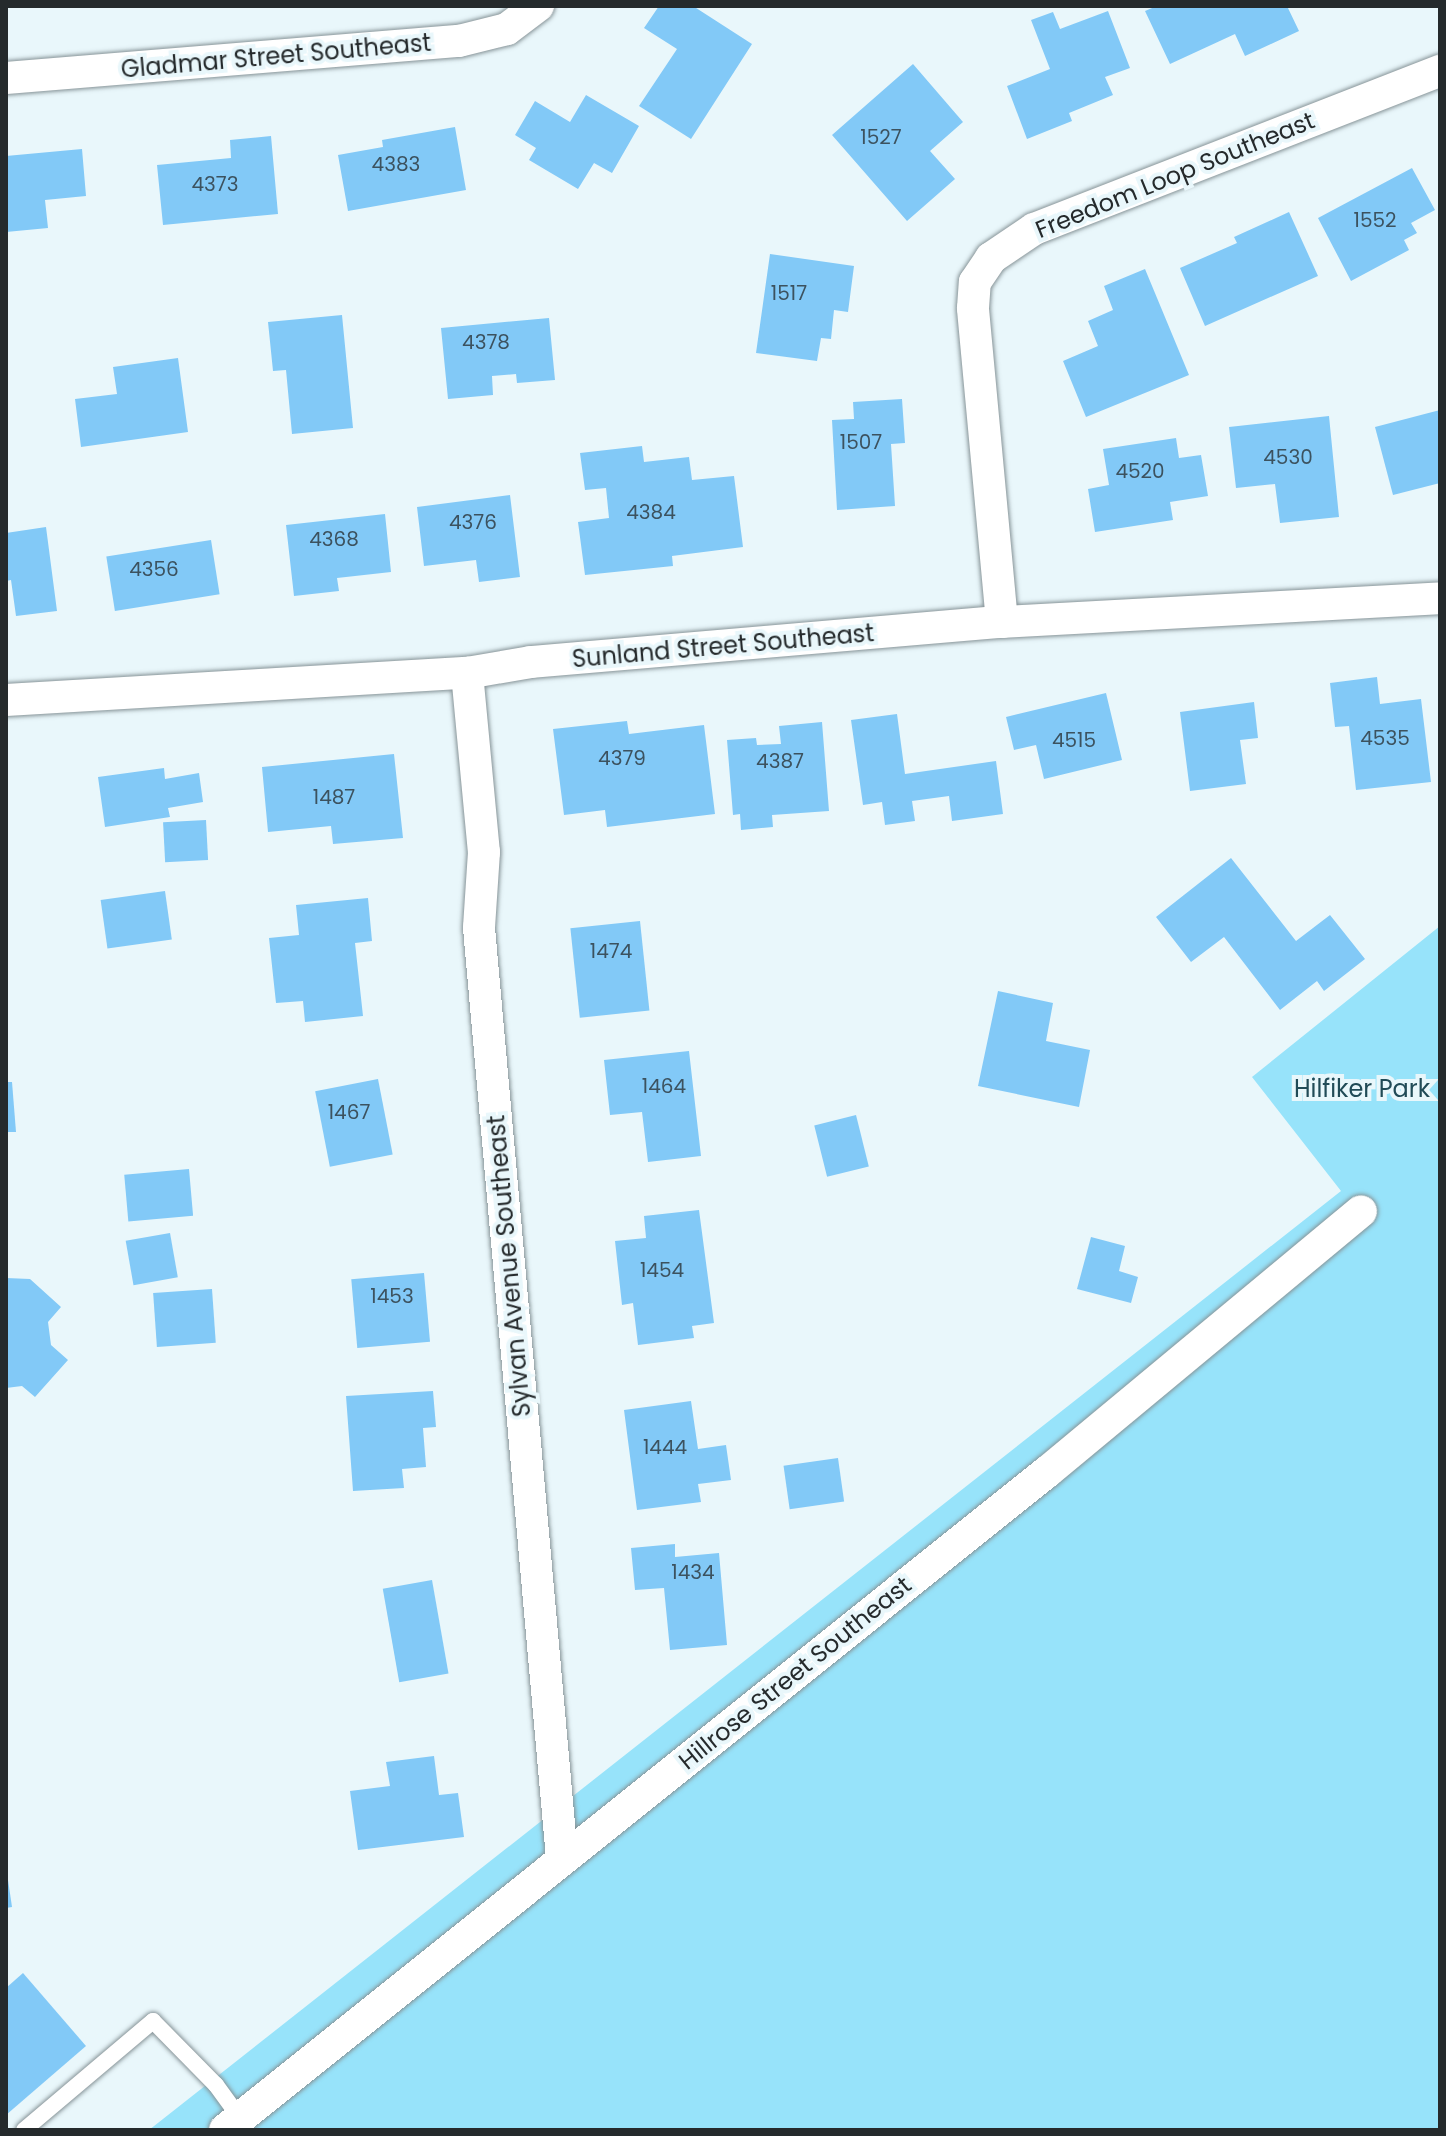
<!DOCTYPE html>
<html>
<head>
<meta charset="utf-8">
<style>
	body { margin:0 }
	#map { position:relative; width:1446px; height:2136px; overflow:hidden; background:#e9f7fb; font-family:Poppins,sans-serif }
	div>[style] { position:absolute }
	.green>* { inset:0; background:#97e3fa }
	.building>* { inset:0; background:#82c9f7; transform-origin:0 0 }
	.roads { filter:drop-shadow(0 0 2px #879498) drop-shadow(0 0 2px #879498) }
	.lane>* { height:16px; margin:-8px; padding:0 8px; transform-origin:8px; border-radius:8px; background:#fff }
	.street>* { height:32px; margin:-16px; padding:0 16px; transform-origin:16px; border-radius:16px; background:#fff }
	span { translate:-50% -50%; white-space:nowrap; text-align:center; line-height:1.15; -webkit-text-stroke:8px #e9f7fb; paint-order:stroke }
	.number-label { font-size:20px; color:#3c525f }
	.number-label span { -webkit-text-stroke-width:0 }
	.street-label { font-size:24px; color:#252a2c }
	.park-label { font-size:24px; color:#214b57 }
	.frame { position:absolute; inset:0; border:8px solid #252a2c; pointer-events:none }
</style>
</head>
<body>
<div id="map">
	<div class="green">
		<i style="clip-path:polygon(1440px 926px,1440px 2130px,149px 2130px,1341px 1191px,1252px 1077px)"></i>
	</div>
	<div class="building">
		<i style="clip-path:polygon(659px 6px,693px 6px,752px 44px,691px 139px,639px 106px,677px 49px,644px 28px)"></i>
		<i style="clip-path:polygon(1157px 6px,1287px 6px,1299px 31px,1245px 56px,1235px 34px,1170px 64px,1145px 11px)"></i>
		<i style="clip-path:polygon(1108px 11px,1130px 68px,1105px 77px,1113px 95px,1069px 113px,1072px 121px,1027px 139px,1007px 86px,1050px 69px,1031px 20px,1053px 12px,1060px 29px)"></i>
		<i style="clip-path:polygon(913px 64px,963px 122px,930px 151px,955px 179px,907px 221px,832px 135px)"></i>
		<i style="clip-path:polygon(586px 95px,639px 126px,612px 173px,594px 163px,578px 189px,529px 160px,536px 148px,515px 135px,535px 101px,570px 122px)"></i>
		<i style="clip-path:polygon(455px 127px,466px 190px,348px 211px,338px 155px,383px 147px,382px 140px)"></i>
		<i style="clip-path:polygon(271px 136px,278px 214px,163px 225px,157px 165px,231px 158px,230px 140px)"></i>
		<i style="clip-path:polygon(82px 149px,86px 196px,45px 200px,48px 228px,6px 232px,6px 156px)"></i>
		<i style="clip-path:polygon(1412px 168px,1435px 210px,1411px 223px,1417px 233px,1404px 240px,1409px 250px,1351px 281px,1318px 218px)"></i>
		<i style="clip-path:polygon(1289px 212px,1318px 276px,1205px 326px,1180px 268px,1237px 243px,1234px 237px)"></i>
		<i style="clip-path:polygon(770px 254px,854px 266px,848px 312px,834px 310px,831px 339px,821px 338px,817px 361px,756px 353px)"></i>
		<i style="clip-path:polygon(1145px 269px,1189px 375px,1086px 417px,1063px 361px,1098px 346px,1088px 321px,1113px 310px,1104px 286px)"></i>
		<i style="clip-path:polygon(342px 315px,353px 428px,292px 434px,286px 370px,273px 371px,268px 322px)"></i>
		<i style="clip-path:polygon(549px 318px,555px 380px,517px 383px,516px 374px,492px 376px,493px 395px,448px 399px,441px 328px)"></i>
		<i style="clip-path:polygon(178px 358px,188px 432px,81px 447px,75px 399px,117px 394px,113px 367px)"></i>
		<i style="clip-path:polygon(902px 399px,905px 443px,891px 444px,895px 506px,837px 510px,832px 420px,854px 419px,853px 402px)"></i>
		<i style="clip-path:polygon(1440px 410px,1440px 483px,1393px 495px,1375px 427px)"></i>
		<i style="clip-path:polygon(1329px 416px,1339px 517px,1280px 523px,1275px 484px,1236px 488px,1229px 427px)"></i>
		<i style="clip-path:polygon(1176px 438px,1179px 458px,1201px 455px,1208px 496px,1170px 502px,1173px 520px,1095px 532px,1088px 489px,1109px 485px,1103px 449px)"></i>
		<i style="clip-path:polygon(642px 446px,644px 462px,689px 457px,692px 480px,734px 476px,743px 547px,672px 556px,673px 566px,585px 575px,578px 522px,609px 518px,606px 488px,585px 490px,580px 453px)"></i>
		<i style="clip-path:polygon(510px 495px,520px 577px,479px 582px,476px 560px,424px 566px,417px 507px)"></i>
		<i style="clip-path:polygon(385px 514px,391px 572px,337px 578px,339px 591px,294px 596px,286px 525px)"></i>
		<i style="clip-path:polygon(46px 527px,57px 611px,16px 616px,11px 580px,6px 581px,6px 533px)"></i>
		<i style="left:211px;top:540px;width:55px;height:106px;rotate:81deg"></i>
		<i style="clip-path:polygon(1377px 677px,1380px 704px,1421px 699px,1431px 782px,1356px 790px,1349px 726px,1335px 727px,1330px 683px)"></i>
		<i style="clip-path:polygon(1106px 693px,1122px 760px,1044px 779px,1036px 745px,1014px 750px,1006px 717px)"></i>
		<i style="clip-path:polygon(1254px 702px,1258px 738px,1240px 740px,1246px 784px,1190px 791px,1180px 712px)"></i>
		<i style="clip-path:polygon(897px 714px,905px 774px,996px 761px,1003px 814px,952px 821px,949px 796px,912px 801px,915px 821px,885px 825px,882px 802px,863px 805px,851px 720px)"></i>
		<i style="clip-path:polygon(627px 721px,629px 734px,704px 725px,715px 814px,607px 827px,605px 810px,564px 815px,553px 729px)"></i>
		<i style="clip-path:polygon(822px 722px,829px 811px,772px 815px,773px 827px,741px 830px,740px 814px,733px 815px,727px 740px,756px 738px,757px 745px,781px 744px,779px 726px)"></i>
		<i style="clip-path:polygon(394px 754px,403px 838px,333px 844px,331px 826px,268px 832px,262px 767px)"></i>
		<i style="clip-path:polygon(164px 768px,165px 779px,199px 773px,203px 802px,168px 808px,170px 817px,105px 827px,98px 777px)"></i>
		<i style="left:206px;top:820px;width:40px;height:43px;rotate:87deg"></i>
		<i style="clip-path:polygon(1231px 858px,1296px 941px,1330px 915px,1365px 959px,1324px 991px,1317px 981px,1280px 1010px,1224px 937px,1191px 962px,1156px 917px)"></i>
		<i style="left:165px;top:891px;width:49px;height:65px;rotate:82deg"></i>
		<i style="clip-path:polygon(368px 898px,372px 941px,355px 943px,363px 1016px,305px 1022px,303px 1001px,276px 1003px,269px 938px,299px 935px,296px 905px)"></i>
		<i style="left:640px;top:921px;width:90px;height:70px;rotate:84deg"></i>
		<i style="clip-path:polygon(998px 991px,1053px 1003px,1046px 1041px,1090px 1050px,1079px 1107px,978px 1086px)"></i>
		<i style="clip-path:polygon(689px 1051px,701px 1156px,648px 1162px,642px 1112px,610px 1115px,604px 1060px)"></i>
		<i style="left:378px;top:1079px;width:77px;height:64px;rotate:79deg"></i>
		<i style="clip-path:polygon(6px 1082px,12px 1082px,16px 1132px,6px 1132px)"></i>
		<i style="left:856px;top:1115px;width:53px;height:43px;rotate:76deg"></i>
		<i style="left:189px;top:1169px;width:47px;height:65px;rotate:85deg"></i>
		<i style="clip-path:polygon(699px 1210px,714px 1323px,692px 1326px,694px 1338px,638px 1345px,633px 1303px,622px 1305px,615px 1241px,646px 1238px,644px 1216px)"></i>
		<i style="left:170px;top:1233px;width:45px;height:45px;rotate:80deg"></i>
		<i style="clip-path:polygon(1091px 1237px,1125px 1246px,1119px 1271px,1138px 1277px,1131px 1303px,1077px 1289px)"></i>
		<i style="left:424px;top:1273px;width:69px;height:73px;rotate:85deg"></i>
		<i style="clip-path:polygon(6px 1278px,30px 1279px,61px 1307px,48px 1322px,51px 1345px,68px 1360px,35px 1397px,22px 1386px,6px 1388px)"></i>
		<i style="left:212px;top:1289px;width:54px;height:59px;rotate:86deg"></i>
		<i style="clip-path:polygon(433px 1391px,436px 1427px,423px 1428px,426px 1467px,402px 1469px,404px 1488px,353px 1491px,346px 1396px)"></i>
		<i style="clip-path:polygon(691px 1401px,698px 1449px,726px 1445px,731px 1480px,698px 1484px,701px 1502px,637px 1510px,624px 1410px)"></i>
		<i style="left:838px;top:1458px;width:44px;height:55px;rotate:82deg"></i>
		<i style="clip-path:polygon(675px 1544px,675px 1557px,719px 1553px,727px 1645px,670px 1650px,664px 1588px,635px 1590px,631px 1548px)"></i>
		<i style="left:432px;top:1580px;width:95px;height:50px;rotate:80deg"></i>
		<i style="clip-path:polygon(434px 1756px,439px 1795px,458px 1793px,464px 1837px,358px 1850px,350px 1791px,390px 1786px,386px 1762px)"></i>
		<i style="clip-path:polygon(8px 1880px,12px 1907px,6px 1908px,6px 1881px)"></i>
		<i style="clip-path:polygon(23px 1973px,86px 2046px,6px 2115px,6px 1988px)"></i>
	</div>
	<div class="roads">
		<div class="lane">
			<i style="left:24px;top:2130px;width:169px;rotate:-40.2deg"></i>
			<i style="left:153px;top:2021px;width:90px;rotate:45.5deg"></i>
			<i style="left:216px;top:2085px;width:41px;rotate:54deg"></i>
		</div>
		<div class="street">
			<i style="left:6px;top:78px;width:455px;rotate:-4.7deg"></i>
			<i style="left:459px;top:41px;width:49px;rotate:-14deg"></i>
			<i style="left:507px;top:29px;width:39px;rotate:-37deg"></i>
			<i style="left:1002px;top:622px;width:315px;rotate:-95.3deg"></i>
			<i style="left:973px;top:308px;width:26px;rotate:-86deg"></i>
			<i style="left:975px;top:282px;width:29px;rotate:-56deg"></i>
			<i style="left:991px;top:258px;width:52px;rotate:-34deg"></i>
			<i style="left:1034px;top:229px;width:436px;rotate:-21.3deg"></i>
			<i style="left:467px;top:673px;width:180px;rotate:84.6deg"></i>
			<i style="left:484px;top:852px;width:76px;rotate:93.8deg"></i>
			<i style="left:479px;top:928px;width:934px;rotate:84.9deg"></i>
			<i style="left:6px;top:700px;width:462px;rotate:-3.4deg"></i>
			<i style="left:467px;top:673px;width:65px;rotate:-9.8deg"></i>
			<i style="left:531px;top:662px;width:473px;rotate:-4.9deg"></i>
			<i style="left:1002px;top:622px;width:439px;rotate:-3.1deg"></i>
			<i style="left:225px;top:2130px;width:1053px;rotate:-38.68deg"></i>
			<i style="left:1047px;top:1472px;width:408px;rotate:-39.7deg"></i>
		</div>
	</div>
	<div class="number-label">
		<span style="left:881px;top:137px">1527</span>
		<span style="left:396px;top:164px">4383</span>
		<span style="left:215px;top:184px">4373</span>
		<span style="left:1375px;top:220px">1552</span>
		<span style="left:789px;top:293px">1517</span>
		<span style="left:486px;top:342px">4378</span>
		<span style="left:861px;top:442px">1507</span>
		<span style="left:1288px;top:457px">4530</span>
		<span style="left:1140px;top:471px">4520</span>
		<span style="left:651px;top:512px">4384</span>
		<span style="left:473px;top:522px">4376</span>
		<span style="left:334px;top:539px">4368</span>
		<span style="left:154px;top:569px">4356</span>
		<span style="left:1385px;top:738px">4535</span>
		<span style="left:1074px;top:740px">4515</span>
		<span style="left:622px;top:758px">4379</span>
		<span style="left:780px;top:761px">4387</span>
		<span style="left:334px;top:797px">1487</span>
		<span style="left:611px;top:951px">1474</span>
		<span style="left:664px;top:1086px">1464</span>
		<span style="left:349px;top:1112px">1467</span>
		<span style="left:662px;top:1270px">1454</span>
		<span style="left:392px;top:1296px">1453</span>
		<span style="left:665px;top:1447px">1444</span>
		<span style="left:693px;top:1572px">1434</span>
	</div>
	<div class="street-label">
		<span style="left:276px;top:56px;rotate:-5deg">Gladmar Street Southeast</span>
		<span style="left:1175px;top:175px;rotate:-22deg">Freedom Loop Southeast</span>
		<span style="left:723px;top:646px;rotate:-5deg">Sunland Street Southeast</span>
		<span style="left:509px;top:1266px;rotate:-95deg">Sylvan Avenue Southeast</span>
		<span style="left:795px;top:1673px;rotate:-39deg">Hillrose Street Southeast</span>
	</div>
	<div class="park-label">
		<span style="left:1362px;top:1089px">Hilfiker Park</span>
	</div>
	<div class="frame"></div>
</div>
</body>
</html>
